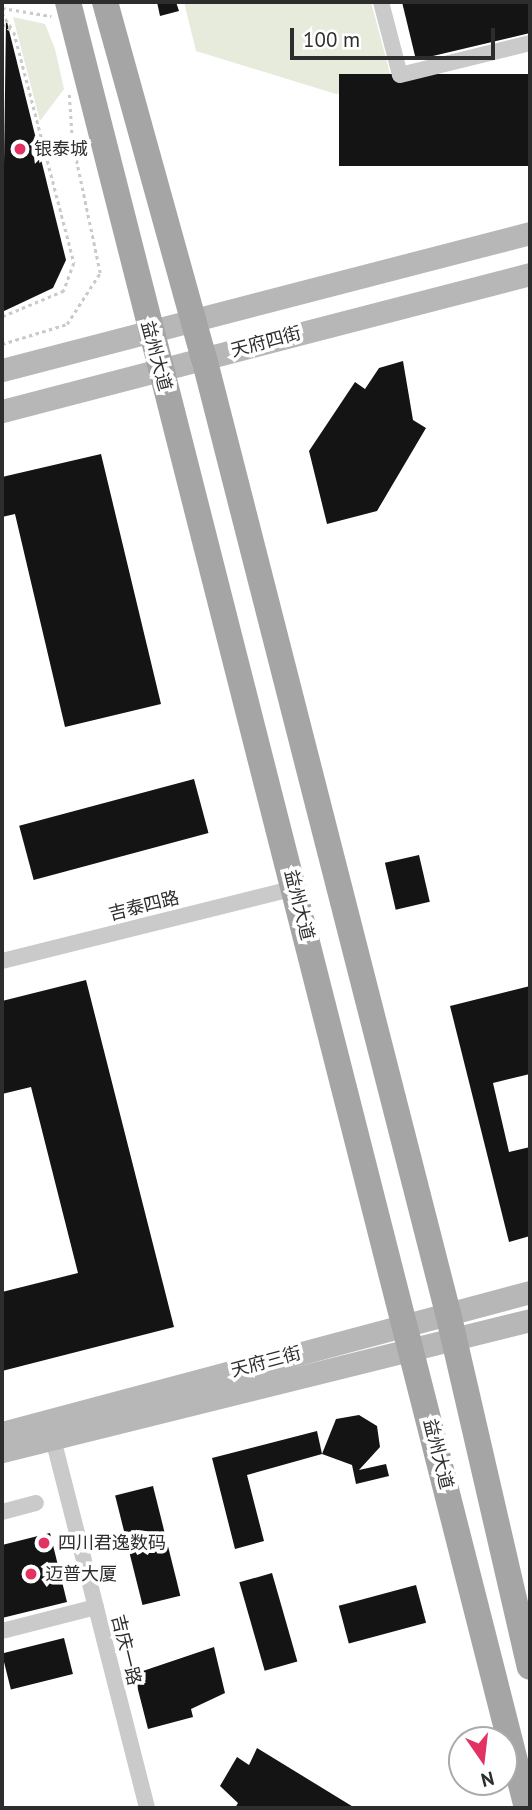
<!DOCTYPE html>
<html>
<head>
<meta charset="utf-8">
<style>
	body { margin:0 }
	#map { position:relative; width:532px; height:1810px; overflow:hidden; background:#fff; font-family:"PT Sans","Noto Sans SC",sans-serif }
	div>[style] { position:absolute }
	.green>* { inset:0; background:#e6ebdb }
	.building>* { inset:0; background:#141414; transform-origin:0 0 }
	.path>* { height:2.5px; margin-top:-1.25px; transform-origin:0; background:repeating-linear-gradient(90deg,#cacaca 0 3.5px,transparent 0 7px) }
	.street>* { height:16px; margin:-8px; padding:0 8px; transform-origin:8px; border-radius:8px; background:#cacaca }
	.secondary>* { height:23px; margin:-11.5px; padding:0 11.5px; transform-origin:11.5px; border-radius:11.5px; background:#b7b7b7 }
	.primary>* { height:26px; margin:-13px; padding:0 13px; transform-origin:13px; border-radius:13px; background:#a5a5a5 }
	.dots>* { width:19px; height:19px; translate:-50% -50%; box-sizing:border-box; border:4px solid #fff; border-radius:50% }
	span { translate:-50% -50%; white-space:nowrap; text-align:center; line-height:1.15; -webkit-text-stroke:7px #fff; paint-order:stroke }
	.poi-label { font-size:18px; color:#2d2d2d }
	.left { translate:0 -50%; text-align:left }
	.street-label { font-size:18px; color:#2d2d2d }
	.frame { position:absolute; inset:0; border:4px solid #2d2d2d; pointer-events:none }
	.north { position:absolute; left:448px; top:1726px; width:70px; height:70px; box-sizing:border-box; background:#fff; border:2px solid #ababab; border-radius:50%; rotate:166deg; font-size:19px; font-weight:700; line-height:28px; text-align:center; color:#2d2d2d }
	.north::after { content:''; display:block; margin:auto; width:24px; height:32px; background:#e13262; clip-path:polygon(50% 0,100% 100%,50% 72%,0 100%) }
	.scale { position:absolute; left:290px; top:28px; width:205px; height:32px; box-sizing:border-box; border:4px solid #2d2d2d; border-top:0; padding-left:9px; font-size:21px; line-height:24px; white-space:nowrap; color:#2d2d2d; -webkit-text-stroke:5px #fff; paint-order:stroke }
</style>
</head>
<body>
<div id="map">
	<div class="green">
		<i style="clip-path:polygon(184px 2px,371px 2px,392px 81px,336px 94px,196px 51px)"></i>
		<i style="clip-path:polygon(13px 17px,45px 24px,55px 49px,64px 89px,40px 121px)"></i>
	</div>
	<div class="building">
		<i style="clip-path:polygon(157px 2px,176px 2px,179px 11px,160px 16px)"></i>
		<i style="clip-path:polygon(402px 2px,530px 2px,530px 33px,416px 60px)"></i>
		<i style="clip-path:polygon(6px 18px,66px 260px,53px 288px,2px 312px)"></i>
		<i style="left:530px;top:74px;width:92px;height:191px;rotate:90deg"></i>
		<i style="clip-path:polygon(403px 361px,413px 420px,426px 428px,377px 511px,327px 524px,309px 451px,355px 382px,365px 389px,379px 368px)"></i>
		<i style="clip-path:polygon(101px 454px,161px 704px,65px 727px,15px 514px,2px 517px,2px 477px)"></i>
		<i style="left:194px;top:779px;width:56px;height:181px;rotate:75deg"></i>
		<i style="left:419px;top:855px;width:48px;height:35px;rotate:77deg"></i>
		<i style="clip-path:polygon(86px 980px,174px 1327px,2px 1371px,2px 1292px,78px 1273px,31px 1087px,2px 1094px,2px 1001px)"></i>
		<i style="clip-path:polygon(530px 986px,530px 1074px,493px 1083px,509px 1152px,530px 1147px,530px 1236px,509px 1242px,450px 1006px)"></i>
		<i style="clip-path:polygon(359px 1415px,377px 1426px,380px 1447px,359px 1470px,386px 1464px,389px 1476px,356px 1484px,352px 1465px,322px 1454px,247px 1475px,264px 1541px,235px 1549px,212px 1458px,317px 1431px,322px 1454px,336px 1419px)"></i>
		<i style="left:153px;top:1486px;width:113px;height:39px;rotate:76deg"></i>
		<i style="clip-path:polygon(50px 1533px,67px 1602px,2px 1618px,2px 1545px)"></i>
		<i style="left:272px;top:1573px;width:92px;height:34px;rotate:74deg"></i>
		<i style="left:416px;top:1585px;width:39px;height:80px;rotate:75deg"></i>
		<i style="left:64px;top:1638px;width:37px;height:64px;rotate:76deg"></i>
		<i style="clip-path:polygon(214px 1647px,225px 1693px,191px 1709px,193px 1717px,148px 1729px,134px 1674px)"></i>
		<i style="clip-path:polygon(257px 1748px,355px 1808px,235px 1808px,238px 1803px,220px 1786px,237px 1757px,249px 1765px)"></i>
	</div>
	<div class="path">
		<i style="left:2px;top:8px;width:50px;rotate:9.3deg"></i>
		<i style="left:2px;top:13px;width:19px;rotate:58deg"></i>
		<i style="left:2px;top:24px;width:14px;rotate:34deg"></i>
		<i style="left:14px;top:32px;width:239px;rotate:75.4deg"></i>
		<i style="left:74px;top:263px;width:30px;rotate:110deg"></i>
		<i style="left:64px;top:291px;width:67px;rotate:157.2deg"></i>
		<i style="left:2px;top:344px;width:68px;rotate:-17.1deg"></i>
		<i style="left:67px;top:324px;width:61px;rotate:-57.1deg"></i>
		<i style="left:100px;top:273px;width:136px;rotate:-101.9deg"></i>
		<i style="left:72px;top:140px;width:48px;rotate:-93.6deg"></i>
	</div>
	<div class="street">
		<i style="left:381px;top:2px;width:75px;rotate:75.4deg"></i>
		<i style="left:400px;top:75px;width:134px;rotate:-13.8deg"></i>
		<i style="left:2px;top:961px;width:302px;rotate:-14deg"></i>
		<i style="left:51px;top:1431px;width:389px;rotate:75.7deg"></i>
		<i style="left:2px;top:1512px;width:35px;rotate:-15deg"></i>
		<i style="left:2px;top:1631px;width:97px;rotate:-14.3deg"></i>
	</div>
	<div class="secondary">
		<i style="left:2px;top:370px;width:545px;rotate:-14.55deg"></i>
		<i style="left:2px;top:411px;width:545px;rotate:-14.55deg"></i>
		<i style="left:2px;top:1433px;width:547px;rotate:-14.95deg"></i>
		<i style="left:2px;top:1451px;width:544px;rotate:-13.93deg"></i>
	</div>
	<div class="primary">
		<i style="left:68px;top:2px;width:1863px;rotate:75.74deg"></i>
		<i style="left:105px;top:2px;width:370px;rotate:74.5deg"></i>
		<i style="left:204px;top:358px;width:986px;rotate:75.67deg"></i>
		<i style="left:448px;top:1313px;width:363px;rotate:77deg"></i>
	</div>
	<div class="dots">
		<i style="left:20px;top:149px;background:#e13262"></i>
		<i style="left:44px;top:1543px;background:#e13262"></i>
		<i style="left:31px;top:1574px;background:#e13262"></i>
	</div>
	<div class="poi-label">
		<span class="left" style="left:34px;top:149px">银泰城</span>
		<span class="left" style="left:58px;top:1543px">四川君逸数码</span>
		<span class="left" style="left:45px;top:1574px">迈普大厦</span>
	</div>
	<div class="street-label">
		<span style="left:266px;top:342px;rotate:-15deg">天府四街</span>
		<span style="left:156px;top:356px;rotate:75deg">益州大道</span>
		<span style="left:299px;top:905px;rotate:76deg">益州大道</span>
		<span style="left:144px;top:906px;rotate:-14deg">吉泰四路</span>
		<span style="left:266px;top:1362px;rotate:-15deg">天府三街</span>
		<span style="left:438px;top:1454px;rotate:76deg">益州大道</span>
		<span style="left:126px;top:1650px;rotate:76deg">吉庆一路</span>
	</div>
	<div class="frame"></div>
	<div class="north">N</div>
	<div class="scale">100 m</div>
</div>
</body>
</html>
